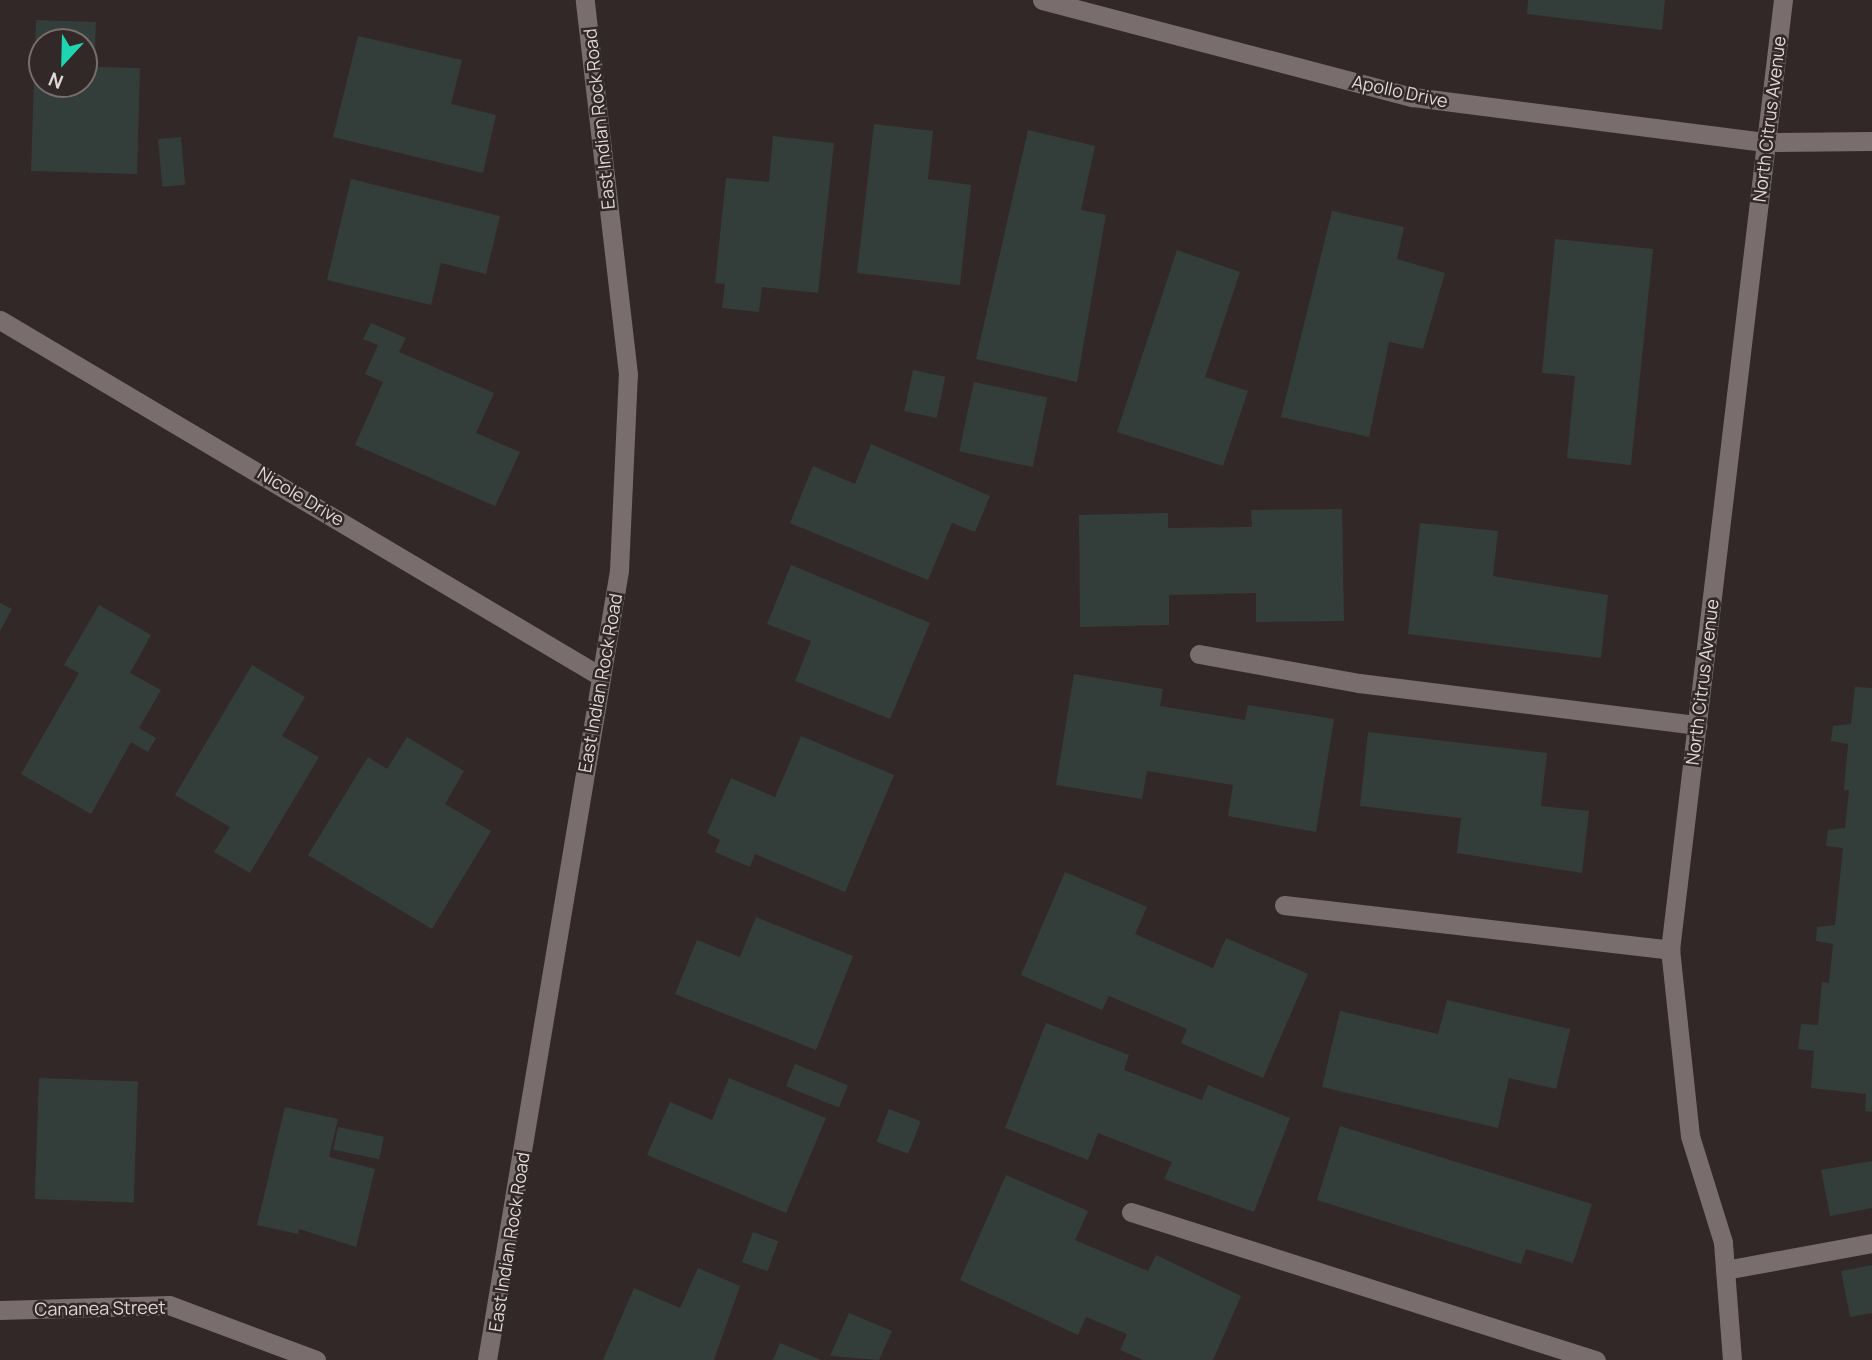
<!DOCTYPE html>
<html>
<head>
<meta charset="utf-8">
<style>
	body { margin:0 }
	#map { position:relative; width:1872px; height:1360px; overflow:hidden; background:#332828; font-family:Manrope,sans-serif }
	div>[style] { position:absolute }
	.building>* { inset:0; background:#333e3a; transform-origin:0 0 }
	.service>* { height:19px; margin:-9.5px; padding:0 9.5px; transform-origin:9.5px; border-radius:9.5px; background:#796d6d }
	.minor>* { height:19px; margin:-9.5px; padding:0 9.5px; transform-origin:9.5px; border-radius:9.5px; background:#796d6d }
	.tertiary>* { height:19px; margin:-9.5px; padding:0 9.5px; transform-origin:9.5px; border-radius:9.5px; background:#796d6d }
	span { translate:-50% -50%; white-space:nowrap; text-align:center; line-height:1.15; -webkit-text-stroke:5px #332828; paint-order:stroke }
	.street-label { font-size:18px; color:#dfd8d8 }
	.north { position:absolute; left:28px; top:28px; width:70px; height:70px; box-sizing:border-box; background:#332828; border:2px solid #786e6e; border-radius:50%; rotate:202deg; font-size:19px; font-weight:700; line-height:28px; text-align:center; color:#dfd8d8 }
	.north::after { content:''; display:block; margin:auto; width:24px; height:32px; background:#1dd5b1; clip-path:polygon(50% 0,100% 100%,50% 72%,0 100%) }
</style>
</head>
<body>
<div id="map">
	<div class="building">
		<i style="clip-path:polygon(1528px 0,1665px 0,1662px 30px,1527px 14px)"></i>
		<i style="clip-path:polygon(evenodd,36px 20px,96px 22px,94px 67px,140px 68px,137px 174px,31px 171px,36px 20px,42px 42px,84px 42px,84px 84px,42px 84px,42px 42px)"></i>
		<i style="clip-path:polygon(358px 36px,462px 60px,451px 104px,496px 115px,483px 173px,333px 137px)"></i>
		<i style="clip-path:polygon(874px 124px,933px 131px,928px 179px,971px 185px,960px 285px,857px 273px)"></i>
		<i style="clip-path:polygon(1028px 130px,1095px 146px,1081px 210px,1106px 215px,1077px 382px,976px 359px)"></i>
		<i style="clip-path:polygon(773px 136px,834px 143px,818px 293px,762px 287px,759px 312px,722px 308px,725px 284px,715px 283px,726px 178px,769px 182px)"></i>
		<i style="left:181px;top:137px;width:48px;height:23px;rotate:85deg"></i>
		<i style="clip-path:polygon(351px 179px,500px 216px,486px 274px,441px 263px,431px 305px,327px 280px)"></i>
		<i style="clip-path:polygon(1332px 211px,1404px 227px,1397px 259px,1445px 273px,1423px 349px,1389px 342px,1369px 437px,1281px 417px)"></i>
		<i style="clip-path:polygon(1555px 239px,1653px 249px,1631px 465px,1567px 458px,1575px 376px,1542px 373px)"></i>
		<i style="clip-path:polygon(1177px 250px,1240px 272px,1205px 377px,1248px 391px,1223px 466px,1117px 432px)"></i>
		<i style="clip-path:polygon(371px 323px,406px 338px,399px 352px,494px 393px,476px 433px,520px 452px,495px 506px,355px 445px,383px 382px,365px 374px,378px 345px,363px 339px)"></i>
		<i style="left:913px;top:370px;width:33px;height:42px;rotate:12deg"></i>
		<i style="left:974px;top:382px;width:75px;height:71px;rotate:12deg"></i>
		<i style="clip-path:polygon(871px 444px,990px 496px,975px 532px,952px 523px,928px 580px,790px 523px,813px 466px,855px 484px)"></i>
		<i style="clip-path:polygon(1342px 509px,1344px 621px,1256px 622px,1256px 593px,1169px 595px,1169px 625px,1080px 627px,1079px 515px,1168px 513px,1168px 528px,1252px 527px,1251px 510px)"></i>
		<i style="clip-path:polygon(1420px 523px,1498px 531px,1493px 576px,1608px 595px,1601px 658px,1408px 634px)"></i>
		<i style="clip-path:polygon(791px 565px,930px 623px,890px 719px,795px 681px,811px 641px,767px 624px)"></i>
		<i style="clip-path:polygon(0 603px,12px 609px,0 631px)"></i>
		<i style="clip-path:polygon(99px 605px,151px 635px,130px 673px,161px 690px,139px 728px,156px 738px,148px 752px,131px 742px,91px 814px,21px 774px,79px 673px,64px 665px)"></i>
		<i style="clip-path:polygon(252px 665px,305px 697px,282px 736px,319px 757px,250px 873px,214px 852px,230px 827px,175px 795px)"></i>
		<i style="clip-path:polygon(1074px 674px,1163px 689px,1160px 706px,1245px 720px,1248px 705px,1334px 719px,1316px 832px,1228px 816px,1233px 785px,1147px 771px,1142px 799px,1056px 785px)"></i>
		<i style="clip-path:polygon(1855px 687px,1872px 688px,1872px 1112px,1865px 1111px,1866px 1094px,1811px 1088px,1814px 1051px,1798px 1049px,1801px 1024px,1818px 1025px,1822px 982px,1829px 983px,1833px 944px,1816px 941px,1817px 927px,1835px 925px,1843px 848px,1826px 846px,1828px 830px,1845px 828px,1849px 790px,1844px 790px,1848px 744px,1831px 741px,1833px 726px,1851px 724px)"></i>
		<i style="clip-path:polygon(1368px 732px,1547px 753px,1541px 806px,1589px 811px,1582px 873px,1457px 853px,1461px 818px,1360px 806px)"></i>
		<i style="clip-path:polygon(801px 736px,894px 775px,845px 892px,755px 854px,750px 867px,715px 852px,720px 840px,707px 833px,731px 778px,775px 797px)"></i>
		<i style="clip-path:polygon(407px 737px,464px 771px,445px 804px,491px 831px,432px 929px,308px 855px,368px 757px,387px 769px)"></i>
		<i style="clip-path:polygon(1065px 872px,1147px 907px,1135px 934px,1213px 968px,1226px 938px,1308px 974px,1263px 1078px,1181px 1043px,1187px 1029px,1109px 996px,1102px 1010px,1021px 975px)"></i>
		<i style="clip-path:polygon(756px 917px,853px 956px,816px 1050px,675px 994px,697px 940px,740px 957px)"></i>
		<i style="clip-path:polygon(1447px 1000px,1570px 1029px,1556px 1089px,1509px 1078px,1498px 1128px,1322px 1087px,1340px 1011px,1438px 1034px)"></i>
		<i style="clip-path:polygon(1046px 1023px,1129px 1055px,1124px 1070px,1202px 1100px,1208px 1085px,1290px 1118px,1254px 1212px,1164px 1179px,1172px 1162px,1098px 1133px,1088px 1160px,1005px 1128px)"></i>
		<i style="left:795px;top:1064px;width:57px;height:24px;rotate:22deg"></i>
		<i style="left:39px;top:1078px;width:99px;height:121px;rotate:2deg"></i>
		<i style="clip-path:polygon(729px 1078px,826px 1118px,786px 1213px,647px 1155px,670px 1102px,712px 1120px)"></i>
		<i style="clip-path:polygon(285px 1107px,338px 1119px,329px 1157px,375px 1169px,356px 1247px,299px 1229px,298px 1234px,257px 1225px)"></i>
		<i style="left:889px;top:1109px;width:34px;height:35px;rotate:21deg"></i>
		<i style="clip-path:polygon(1340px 1126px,1592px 1204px,1573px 1263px,1526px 1249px,1521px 1264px,1317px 1200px)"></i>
		<i style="left:338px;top:1127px;width:47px;height:23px;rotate:12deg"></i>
		<i style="clip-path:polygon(1872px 1161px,1872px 1208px,1830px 1216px,1821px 1170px)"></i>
		<i style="clip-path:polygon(1006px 1175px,1088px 1211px,1075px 1240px,1148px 1271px,1156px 1255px,1241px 1296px,1213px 1360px,1143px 1360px,1120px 1350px,1127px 1334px,1086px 1317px,1078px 1335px,960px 1280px)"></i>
		<i style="left:753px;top:1232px;width:27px;height:32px;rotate:20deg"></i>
		<i style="clip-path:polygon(1872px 1265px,1872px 1313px,1850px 1317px,1841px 1271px)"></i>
		<i style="clip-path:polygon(698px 1268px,740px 1286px,714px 1360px,603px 1360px,634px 1288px,680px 1308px)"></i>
		<i style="clip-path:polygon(849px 1313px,892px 1331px,879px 1360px,830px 1356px)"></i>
		<i style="clip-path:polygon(780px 1343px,821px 1360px,773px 1360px)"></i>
	</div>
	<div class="service">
		<i style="left:1766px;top:142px;width:106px;rotate:-0.5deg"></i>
		<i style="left:1199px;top:654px;width:163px;rotate:10.3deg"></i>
		<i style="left:1359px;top:683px;width:341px;rotate:7.1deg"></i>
		<i style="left:1725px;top:1270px;width:149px;rotate:-10.4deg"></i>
	</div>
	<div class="minor">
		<i style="left:0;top:320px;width:698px;rotate:30.68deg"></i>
		<i style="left:1284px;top:905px;width:389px;rotate:6.6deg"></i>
		<i style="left:1131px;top:1212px;width:488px;rotate:17.7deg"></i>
		<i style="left:0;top:1310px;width:169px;rotate:-1.7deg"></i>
		<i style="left:169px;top:1305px;width:157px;rotate:20.5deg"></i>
		<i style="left:1732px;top:1360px;width:118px;rotate:-94.4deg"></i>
		<i style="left:1723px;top:1242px;width:111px;rotate:-107.3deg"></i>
		<i style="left:1690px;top:1136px;width:187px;rotate:-96.1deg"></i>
		<i style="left:1670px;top:950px;width:957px;rotate:-83.22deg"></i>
	</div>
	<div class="tertiary">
		<i style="left:1042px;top:0;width:383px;rotate:14.7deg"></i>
		<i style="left:1413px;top:97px;width:356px;rotate:7.3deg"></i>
		<i style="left:487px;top:1360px;width:801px;rotate:-80.51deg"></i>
		<i style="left:619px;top:570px;width:196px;rotate:-87.4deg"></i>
		<i style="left:628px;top:374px;width:376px;rotate:-96.6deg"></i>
	</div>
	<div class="street-label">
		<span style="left:1400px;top:91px;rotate:12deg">Apollo Drive</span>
		<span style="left:599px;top:119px;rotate:-96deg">East Indian Rock Road</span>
		<span style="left:1769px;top:119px;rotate:-83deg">North Citrus Avenue</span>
		<span style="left:301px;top:496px;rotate:31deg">Nicole Drive</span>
		<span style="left:1702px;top:682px;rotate:-83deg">North Citrus Avenue</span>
		<span style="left:600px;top:683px;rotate:-80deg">East Indian Rock Road</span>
		<span style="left:509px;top:1242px;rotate:-81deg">East Indian Rock Road</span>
		<span style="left:100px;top:1308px;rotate:-1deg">Cananea Street</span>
	</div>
	<div class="north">N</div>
</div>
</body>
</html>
